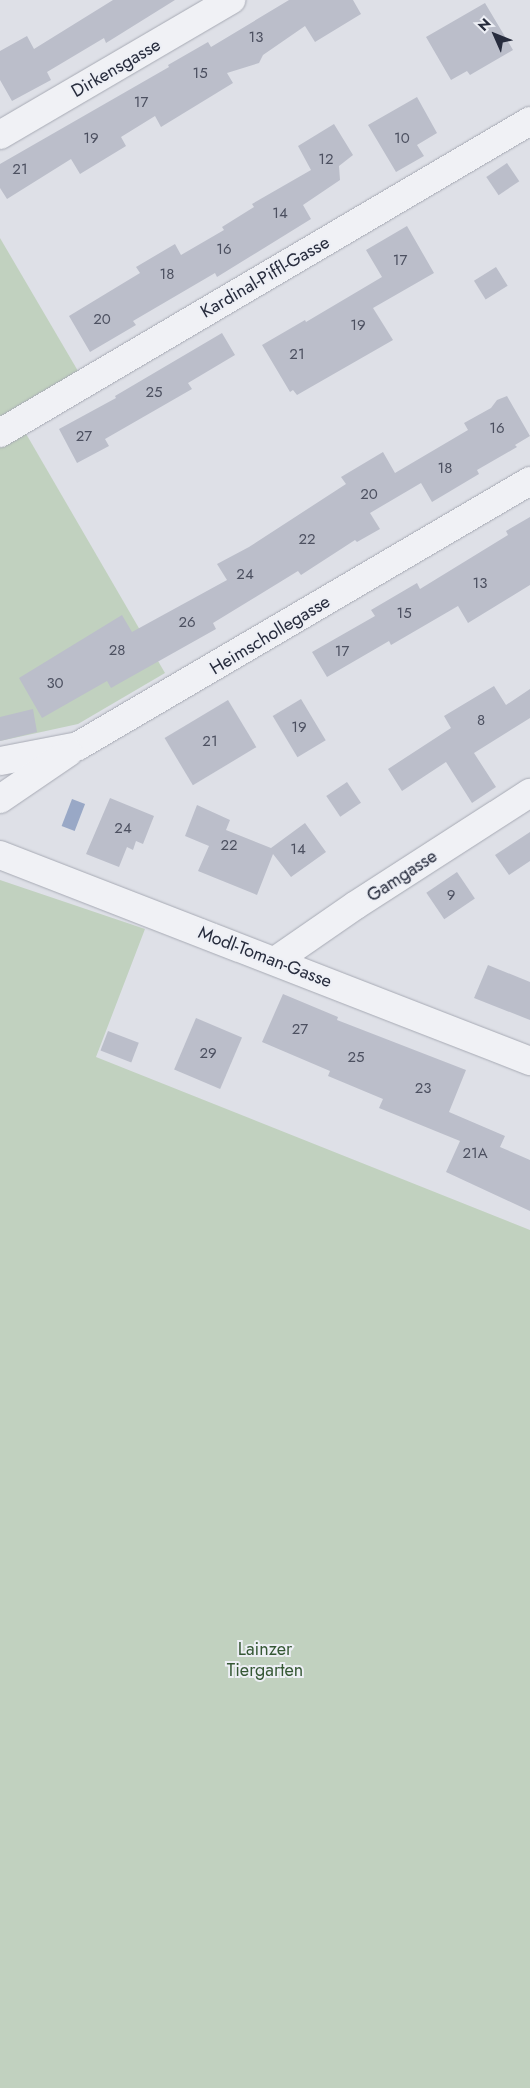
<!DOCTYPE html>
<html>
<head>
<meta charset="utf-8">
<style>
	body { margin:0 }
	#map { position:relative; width:530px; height:2088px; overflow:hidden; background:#dee0e7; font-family:Jost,sans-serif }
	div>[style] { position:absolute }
	.green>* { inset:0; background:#c1d1bf }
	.water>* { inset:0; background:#99a8c6; transform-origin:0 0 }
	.building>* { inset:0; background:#bbbeca; transform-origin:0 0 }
	.roads { filter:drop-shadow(0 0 1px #a7aab4) drop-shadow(0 0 1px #a7aab4) }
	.minor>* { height:28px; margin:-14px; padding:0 14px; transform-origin:14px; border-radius:14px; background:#f0f1f5 }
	span { translate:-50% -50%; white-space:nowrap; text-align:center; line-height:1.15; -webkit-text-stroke:4px #edeff5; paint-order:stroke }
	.number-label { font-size:15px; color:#4c5060 }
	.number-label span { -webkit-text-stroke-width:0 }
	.street-label { font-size:18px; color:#272c3d }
	.park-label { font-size:18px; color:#365835 }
	.north { position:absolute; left:470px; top:10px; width:50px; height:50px; -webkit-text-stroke:4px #edeff5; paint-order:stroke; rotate:314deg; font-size:14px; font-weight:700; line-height:20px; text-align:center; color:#272c3d }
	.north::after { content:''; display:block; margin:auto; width:18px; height:22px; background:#272c3d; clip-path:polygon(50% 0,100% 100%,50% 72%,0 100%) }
</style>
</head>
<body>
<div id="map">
	<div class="green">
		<i style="clip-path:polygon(0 238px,78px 371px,0 417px)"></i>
		<i style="clip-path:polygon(25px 432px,165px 673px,78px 724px,0 741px,0 447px)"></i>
		<i style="clip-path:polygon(0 880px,145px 929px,96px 1057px,530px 1230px,530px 2088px,0 2088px)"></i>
	</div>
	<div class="water">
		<i style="left:72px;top:799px;width:14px;height:29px;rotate:21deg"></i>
	</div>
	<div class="building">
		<i style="clip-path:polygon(113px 0,175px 0,106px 43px,104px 38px,47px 72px,51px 80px,12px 101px,0 80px,0 51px,27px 36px,34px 49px)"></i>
		<i style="clip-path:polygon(289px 0,353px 0,361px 14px,315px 42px,305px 26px,263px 55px,259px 63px,227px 73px,233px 83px,161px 127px,155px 116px,121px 137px,126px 146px,80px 174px,71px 159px,7px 199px,0 188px,0 164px,169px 67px,168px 65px,208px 42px,211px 47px)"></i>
		<i style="clip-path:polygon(485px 3px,513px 50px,470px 75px,467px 71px,451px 80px,426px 37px)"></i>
		<i style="clip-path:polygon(417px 97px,437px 133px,417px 145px,424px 156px,396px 172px,368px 125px)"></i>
		<i style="clip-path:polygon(334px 124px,353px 155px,339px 166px,340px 180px,303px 205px,311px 219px,217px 277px,215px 273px,133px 321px,136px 325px,90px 352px,69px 316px,140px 273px,136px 267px,175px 244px,181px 255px,224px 230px,222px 227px,254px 207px,252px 204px,311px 170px,298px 146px)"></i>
		<i style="left:507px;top:163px;width:22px;height:25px;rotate:56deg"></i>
		<i style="clip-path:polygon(407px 226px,434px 273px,373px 308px,393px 340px,297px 395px,293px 390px,290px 392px,262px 345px,305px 320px,306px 322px,382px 277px,366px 250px)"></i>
		<i style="left:496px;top:267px;width:22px;height:26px;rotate:58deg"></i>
		<i style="clip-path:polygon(222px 333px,235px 355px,188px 383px,192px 389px,105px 439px,109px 446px,77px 463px,59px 429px,116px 398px,115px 396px)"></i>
		<i style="clip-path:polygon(507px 396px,530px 436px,515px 445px,517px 447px,477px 470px,479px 474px,432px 502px,421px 483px,370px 513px,380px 529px,357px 542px,355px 540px,301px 575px,298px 571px,213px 623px,216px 629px,111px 688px,107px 681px,42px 718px,19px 678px,122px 615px,132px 632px,227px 580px,217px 564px,249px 547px,346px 484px,341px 477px,383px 452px,395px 473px,468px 430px,464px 423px,491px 408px,497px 400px)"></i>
		<i style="clip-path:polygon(530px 517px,530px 585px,468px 623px,458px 606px,391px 645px,389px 641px,327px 677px,312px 652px,375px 616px,371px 610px,417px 583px,420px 589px,508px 535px,506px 531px)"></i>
		<i style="clip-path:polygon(494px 686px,506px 705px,530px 689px,530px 718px,474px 753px,496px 787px,472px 803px,446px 762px,402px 791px,388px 769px,451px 728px,444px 716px)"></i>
		<i style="left:301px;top:699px;width:48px;height:33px;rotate:59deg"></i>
		<i style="left:228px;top:700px;width:55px;height:74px;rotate:59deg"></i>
		<i style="clip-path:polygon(33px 709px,37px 732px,0 741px,0 717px)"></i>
		<i style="left:347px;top:782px;width:25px;height:25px;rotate:56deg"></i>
		<i style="clip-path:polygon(110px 798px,154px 816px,143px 844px,136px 841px,133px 850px,127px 847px,119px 867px,86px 854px)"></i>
		<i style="clip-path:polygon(197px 805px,230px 820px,226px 830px,271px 848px,305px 823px,326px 852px,291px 877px,273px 854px,257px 895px,198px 871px,209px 846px,185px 836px)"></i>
		<i style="clip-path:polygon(530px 832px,530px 861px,509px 875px,495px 855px)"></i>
		<i style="left:457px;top:872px;width:32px;height:37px;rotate:56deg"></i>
		<i style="clip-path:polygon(488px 965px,530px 982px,530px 1020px,474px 998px)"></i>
		<i style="clip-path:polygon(283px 994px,338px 1017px,337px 1020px,466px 1070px,449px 1112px,505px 1136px,500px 1147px,530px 1160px,530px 1211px,446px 1172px,460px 1141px,379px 1108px,383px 1099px,328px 1076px,330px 1071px,262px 1042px)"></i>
		<i style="left:196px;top:1018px;width:50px;height:56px;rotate:23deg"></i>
		<i style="left:108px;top:1031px;width:33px;height:21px;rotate:21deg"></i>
	</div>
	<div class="roads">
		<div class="minor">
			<i style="left:0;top:135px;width:268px;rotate:-30.3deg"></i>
			<i style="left:0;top:433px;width:615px;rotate:-30.48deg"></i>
			<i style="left:0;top:761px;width:79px;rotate:-10.9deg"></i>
			<i style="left:78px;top:746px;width:524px;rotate:-30.38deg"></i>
			<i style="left:0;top:799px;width:83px;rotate:-34.3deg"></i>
			<i style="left:0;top:855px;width:569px;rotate:21.24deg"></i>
			<i style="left:275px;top:961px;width:98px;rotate:-34.7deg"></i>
			<i style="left:356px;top:905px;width:207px;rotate:-32.8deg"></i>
		</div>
	</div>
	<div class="number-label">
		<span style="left:256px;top:38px">13</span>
		<span style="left:200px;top:74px">15</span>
		<span style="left:141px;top:103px">17</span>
		<span style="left:91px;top:139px">19</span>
		<span style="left:402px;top:139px">10</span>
		<span style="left:326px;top:160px">12</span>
		<span style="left:20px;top:170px">21</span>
		<span style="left:280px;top:214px">14</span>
		<span style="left:224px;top:250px">16</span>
		<span style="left:400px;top:261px">17</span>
		<span style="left:167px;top:275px">18</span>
		<span style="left:102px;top:320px">20</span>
		<span style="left:358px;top:326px">19</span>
		<span style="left:297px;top:355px">21</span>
		<span style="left:154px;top:393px">25</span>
		<span style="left:497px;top:429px">16</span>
		<span style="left:84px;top:437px">27</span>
		<span style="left:445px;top:469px">18</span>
		<span style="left:369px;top:495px">20</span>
		<span style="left:307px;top:540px">22</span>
		<span style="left:245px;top:575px">24</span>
		<span style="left:480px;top:584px">13</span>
		<span style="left:404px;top:614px">15</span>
		<span style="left:187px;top:623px">26</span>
		<span style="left:117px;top:651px">28</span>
		<span style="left:342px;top:652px">17</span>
		<span style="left:55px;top:684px">30</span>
		<span style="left:481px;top:721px">8</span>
		<span style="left:299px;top:728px">19</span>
		<span style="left:210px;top:742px">21</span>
		<span style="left:123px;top:829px">24</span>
		<span style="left:229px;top:846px">22</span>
		<span style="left:298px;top:850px">14</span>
		<span style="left:451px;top:896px">9</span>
		<span style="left:300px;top:1030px">27</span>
		<span style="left:208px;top:1054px">29</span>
		<span style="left:356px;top:1058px">25</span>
		<span style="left:423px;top:1089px">23</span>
		<span style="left:475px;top:1154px">21A</span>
	</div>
	<div class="street-label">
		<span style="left:116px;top:68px;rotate:-30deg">Dirkensgasse</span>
		<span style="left:265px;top:277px;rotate:-30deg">Kardinal-Piffl-Gasse</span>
		<span style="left:270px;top:635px;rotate:-31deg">Heimschollegasse</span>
		<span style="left:402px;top:876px;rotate:-33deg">Gamgasse</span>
		<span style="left:265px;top:957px;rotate:21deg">Modl-Toman-Gasse</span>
	</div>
	<div class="park-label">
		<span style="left:265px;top:1660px">Lainzer<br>Tiergarten</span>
	</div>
	<div class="north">N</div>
</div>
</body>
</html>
